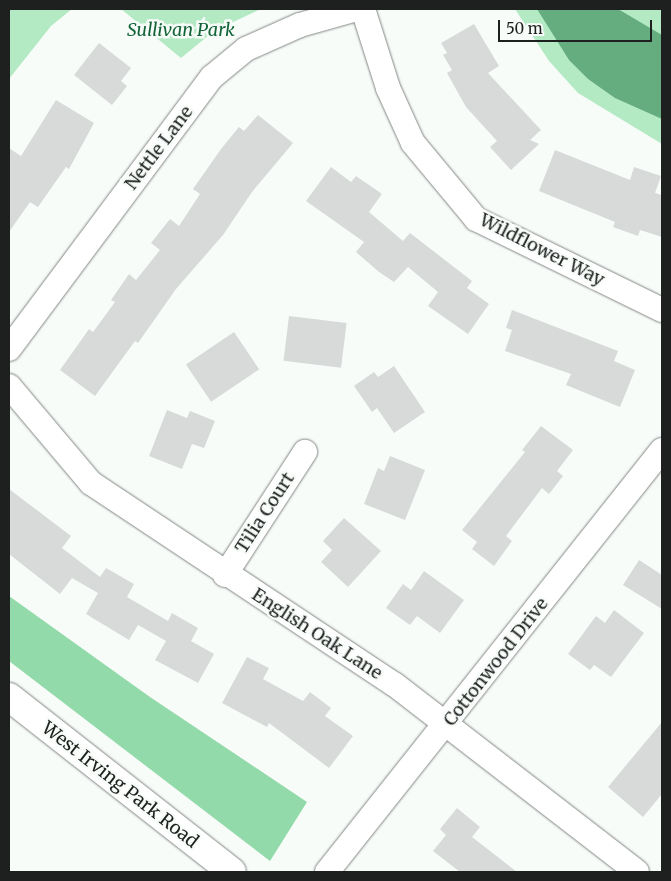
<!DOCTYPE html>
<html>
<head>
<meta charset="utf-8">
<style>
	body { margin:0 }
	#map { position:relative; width:671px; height:881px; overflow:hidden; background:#f8fcf9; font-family:Merriweather,serif }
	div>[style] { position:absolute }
	.green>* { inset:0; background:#b3eac4 }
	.forest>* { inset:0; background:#92daaa }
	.water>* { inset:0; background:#65ad7e }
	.building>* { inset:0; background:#d7dad8; transform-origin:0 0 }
	.roads { filter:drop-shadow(0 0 1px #838784) drop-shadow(0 0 1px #838784) }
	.minor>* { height:24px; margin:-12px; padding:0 12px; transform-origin:12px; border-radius:12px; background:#fff }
	.secondary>* { height:28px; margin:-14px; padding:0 14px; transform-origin:14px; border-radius:14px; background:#fff }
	span { translate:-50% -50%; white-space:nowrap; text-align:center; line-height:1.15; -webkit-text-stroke:5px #f8fcf9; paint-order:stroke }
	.park-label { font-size:18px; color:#136539; font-style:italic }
	.street-label { font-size:18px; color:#1e201f }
	.frame { position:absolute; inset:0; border:10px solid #1e201f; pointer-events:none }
	.scale { position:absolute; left:498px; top:20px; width:154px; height:22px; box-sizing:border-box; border:2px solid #1e201f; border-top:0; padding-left:6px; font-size:15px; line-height:18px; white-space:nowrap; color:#1e201f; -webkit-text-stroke:4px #f8fcf9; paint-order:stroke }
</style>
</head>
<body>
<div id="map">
	<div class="green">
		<i style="clip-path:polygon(9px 9px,72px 9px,51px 26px,9px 79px)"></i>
		<i style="clip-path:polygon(121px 9px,261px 9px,214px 31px,181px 58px)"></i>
		<i style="clip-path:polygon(515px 9px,662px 9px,662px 144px,578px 93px,549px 61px)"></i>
	</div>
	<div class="forest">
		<i style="clip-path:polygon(9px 596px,150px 697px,307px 802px,270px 861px,9px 661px)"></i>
	</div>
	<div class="water">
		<i style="clip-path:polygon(537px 9px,618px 9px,662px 35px,662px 119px,615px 98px,588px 79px,569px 60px)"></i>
	</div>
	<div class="building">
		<i style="clip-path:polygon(474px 24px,499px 66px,488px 73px,541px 130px,530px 140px,539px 144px,511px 170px,490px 147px,497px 141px,466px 107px,447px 73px,452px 70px,443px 55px,447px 53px,441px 43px)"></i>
		<i style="clip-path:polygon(99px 43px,131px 68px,121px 81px,127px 86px,112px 105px,74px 75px)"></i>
		<i style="clip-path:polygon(56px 100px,94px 123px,69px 169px,66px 167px,38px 207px,30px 202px,9px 232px,9px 148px,21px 156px)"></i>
		<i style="clip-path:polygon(258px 115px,293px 143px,252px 192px,223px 235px,176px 289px,138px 343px,135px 341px,95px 396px,60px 370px,89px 329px,93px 332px,115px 302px,111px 300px,129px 274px,136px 280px,160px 250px,151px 243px,170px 219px,179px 226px,200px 194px,193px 189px,221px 149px,239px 127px,244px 131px)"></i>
		<i style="clip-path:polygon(555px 150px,630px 180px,634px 167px,661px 176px,655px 193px,662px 195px,662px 237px,640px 230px,638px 236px,613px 227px,615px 222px,539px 191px)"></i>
		<i style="clip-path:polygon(331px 167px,351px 182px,356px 176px,382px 194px,369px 212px,403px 241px,410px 233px,472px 281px,467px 288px,489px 304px,468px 334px,428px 306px,438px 292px,408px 267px,394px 282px,379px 272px,356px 252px,364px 242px,306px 201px)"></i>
		<i style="clip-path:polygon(512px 310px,618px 351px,614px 361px,635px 370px,620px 407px,566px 385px,571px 374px,505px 351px,512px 330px,506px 328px)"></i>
		<i style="left:289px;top:316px;width:58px;height:45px;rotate:7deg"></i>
		<i style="left:234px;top:332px;width:45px;height:58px;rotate:56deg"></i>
		<i style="clip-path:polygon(394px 366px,425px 412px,394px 433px,377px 408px,372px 412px,354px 386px,374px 372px,378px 377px)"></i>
		<i style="clip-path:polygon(167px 410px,187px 418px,190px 411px,215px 421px,204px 448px,192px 444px,182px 469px,149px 456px)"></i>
		<i style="clip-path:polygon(541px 426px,573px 450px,557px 471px,563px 476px,549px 494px,542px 488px,506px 536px,512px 541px,494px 566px,472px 549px,477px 542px,462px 530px,525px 452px,522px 450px)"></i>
		<i style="clip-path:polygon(390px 456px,425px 470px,405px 520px,364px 504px,378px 468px,384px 471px)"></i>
		<i style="clip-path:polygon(9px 489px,71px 536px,62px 548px,100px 577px,106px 568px,134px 584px,127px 597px,168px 621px,172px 613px,198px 628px,191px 641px,214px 654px,198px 683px,155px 660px,166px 641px,138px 625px,129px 640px,86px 614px,98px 593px,72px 578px,60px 594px,9px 554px)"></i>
		<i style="clip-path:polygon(344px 518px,381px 551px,348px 587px,321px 562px,332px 550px,323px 541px)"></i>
		<i style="clip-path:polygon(639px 560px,662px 575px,662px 609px,623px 585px)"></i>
		<i style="clip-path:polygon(424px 571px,464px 600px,440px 633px,417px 616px,410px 625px,386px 608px,403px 584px,411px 590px)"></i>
		<i style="clip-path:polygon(614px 610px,644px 633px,611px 677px,594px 665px,590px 670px,568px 654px,596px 616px,605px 623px)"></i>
		<i style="clip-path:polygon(247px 657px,269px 668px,263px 679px,303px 701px,310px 692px,331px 708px,325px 716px,353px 736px,329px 768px,269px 723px,267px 727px,222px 703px)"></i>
		<i style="clip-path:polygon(662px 722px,662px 794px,643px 817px,608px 787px)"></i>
		<i style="clip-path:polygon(457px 808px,480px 827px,472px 837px,517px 872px,460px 872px,433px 851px,446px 835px,440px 829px)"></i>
	</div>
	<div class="roads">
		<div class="minor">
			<i style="left:363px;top:9px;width:83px;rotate:72.4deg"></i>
			<i style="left:388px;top:88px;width:60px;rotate:65.6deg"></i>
			<i style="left:413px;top:143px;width:99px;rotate:50.3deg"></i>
			<i style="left:476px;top:219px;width:207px;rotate:26.1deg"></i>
			<i style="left:9px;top:349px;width:339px;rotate:-53.3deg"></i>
			<i style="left:212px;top:77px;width:44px;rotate:-39.5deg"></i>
			<i style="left:246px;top:49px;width:59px;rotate:-24deg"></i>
			<i style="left:300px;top:25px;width:59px;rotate:-15.7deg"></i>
			<i style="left:9px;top:386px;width:127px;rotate:49.8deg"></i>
			<i style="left:91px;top:483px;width:364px;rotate:33.6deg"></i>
			<i style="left:394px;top:684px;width:307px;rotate:37.7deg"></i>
			<i style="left:225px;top:575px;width:147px;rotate:-57deg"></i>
			<i style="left:327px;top:872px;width:539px;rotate:-51.56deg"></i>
		</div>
		<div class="secondary">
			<i style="left:9px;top:697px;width:283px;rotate:38.1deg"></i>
		</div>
	</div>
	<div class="park-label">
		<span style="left:181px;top:30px">Sullivan Park</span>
	</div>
	<div class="street-label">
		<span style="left:159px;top:148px;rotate:-53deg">Nettle Lane</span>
		<span style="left:542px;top:250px;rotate:27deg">Wildflower Way</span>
		<span style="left:265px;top:513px;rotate:-57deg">Tilia Court</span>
		<span style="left:317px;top:634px;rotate:33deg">English Oak Lane</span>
		<span style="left:496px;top:662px;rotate:-52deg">Cottonwood Drive</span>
		<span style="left:120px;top:785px;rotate:38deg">West Irving Park Road</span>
	</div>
	<div class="frame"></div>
	<div class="scale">50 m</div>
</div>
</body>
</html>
